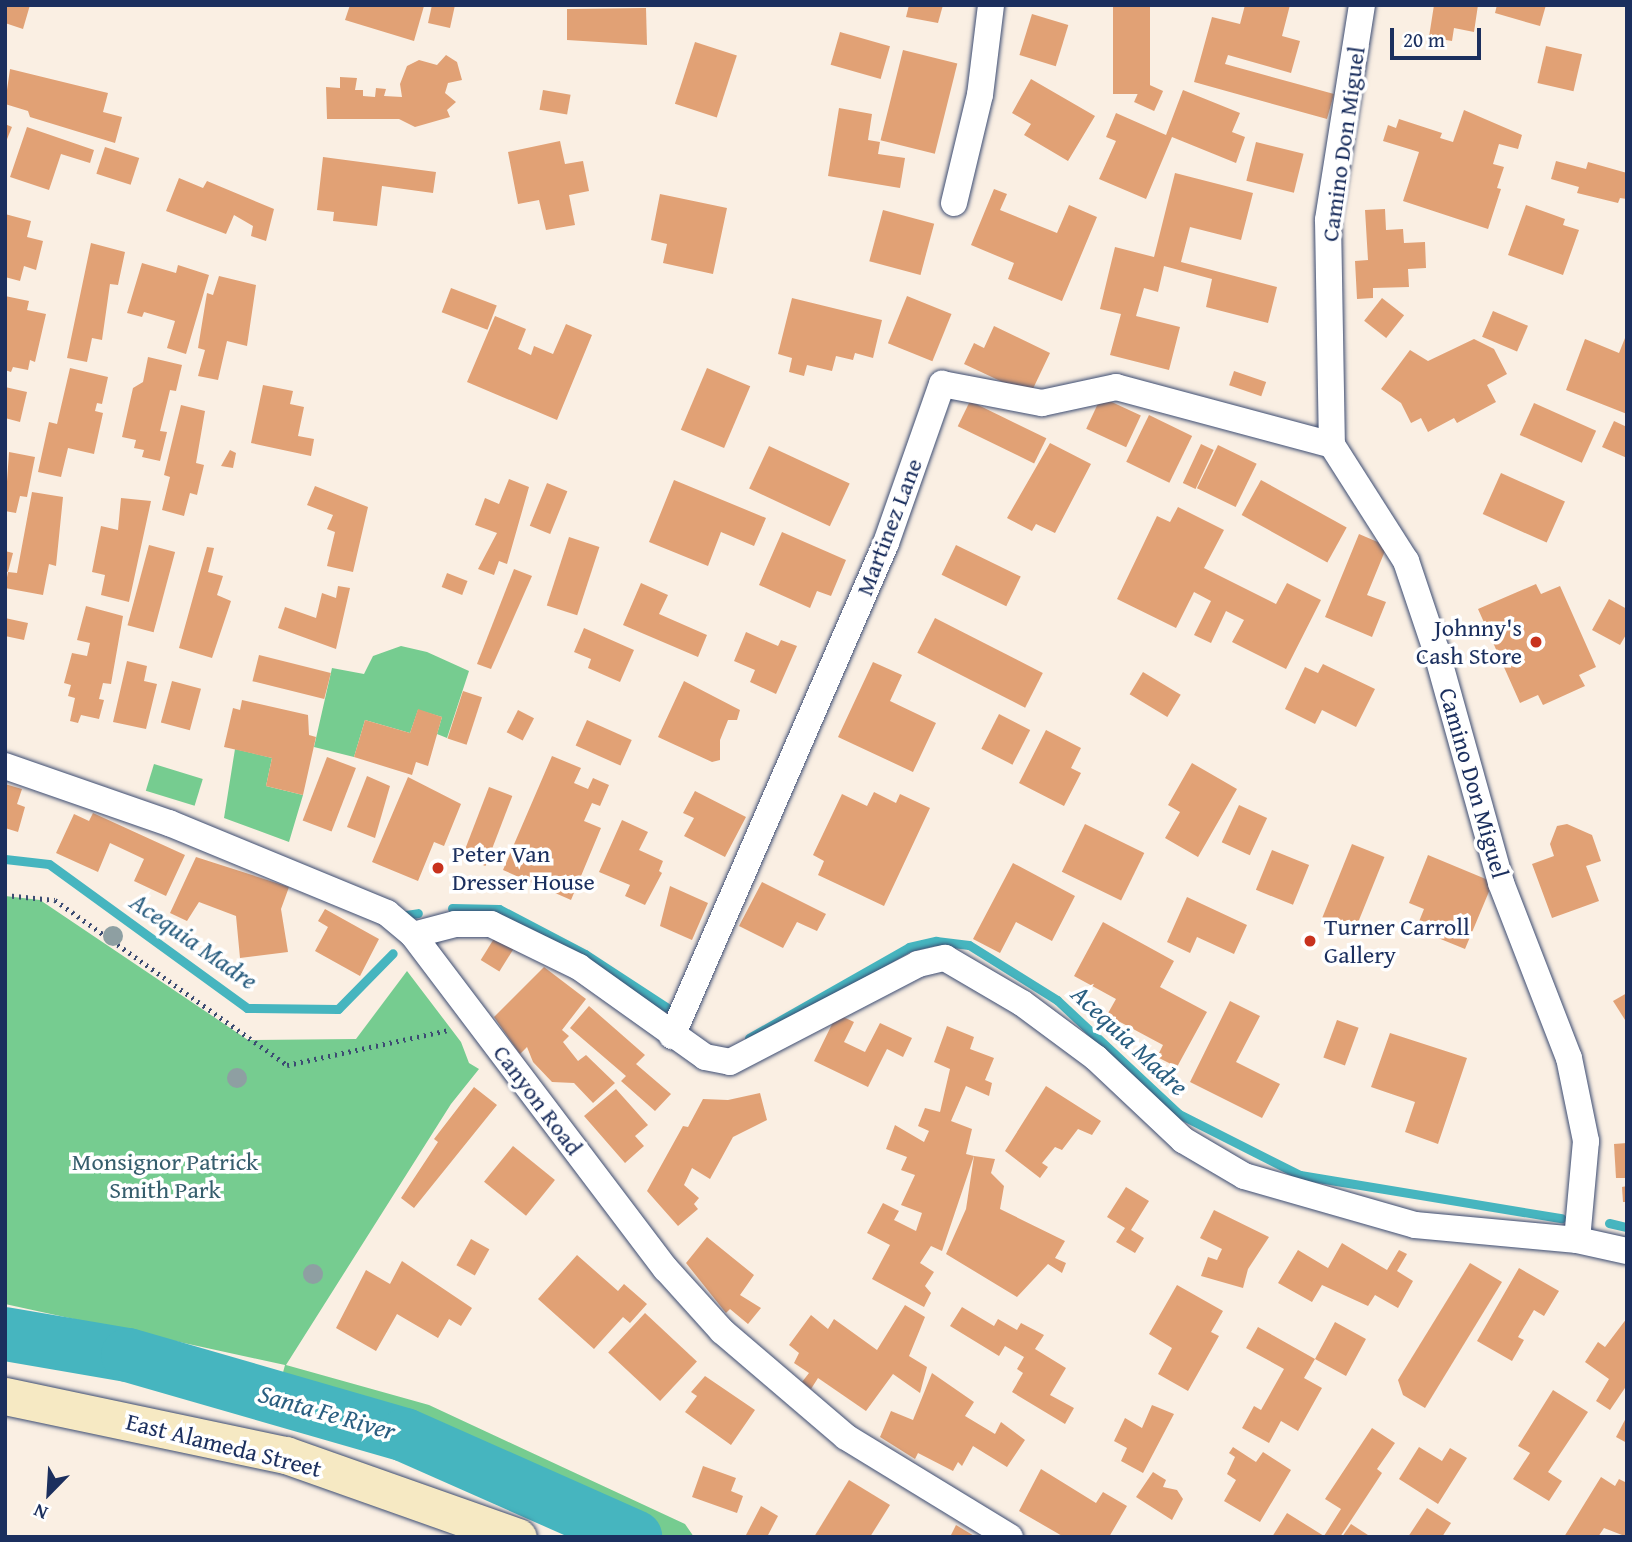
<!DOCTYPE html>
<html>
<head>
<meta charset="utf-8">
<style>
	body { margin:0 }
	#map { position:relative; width:1632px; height:1542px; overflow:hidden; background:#faefe3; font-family:"Gentium Book Plus",serif }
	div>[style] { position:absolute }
	.green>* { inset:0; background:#76cc90; transform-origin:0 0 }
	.stream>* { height:9px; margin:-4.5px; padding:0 4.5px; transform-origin:4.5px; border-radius:4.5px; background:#46b5bf }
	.river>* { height:54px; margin:-27px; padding:0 27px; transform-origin:27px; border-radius:27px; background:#46b5bf }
	.building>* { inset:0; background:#e1a175; transform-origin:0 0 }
	.path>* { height:4.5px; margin-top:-2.25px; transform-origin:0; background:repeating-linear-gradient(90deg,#3c4c72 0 2px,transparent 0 7px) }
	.roads { filter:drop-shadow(0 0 2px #3c4c72) drop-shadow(0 0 2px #3c4c72) }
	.street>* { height:26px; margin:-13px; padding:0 13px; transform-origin:13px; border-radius:13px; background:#fff }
	.secondary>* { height:37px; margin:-18.5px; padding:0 18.5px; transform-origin:18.5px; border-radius:18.5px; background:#f6e9c3 }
	.trees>* { width:20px; height:20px; margin:-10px; border-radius:50%; background:#8e9fa2 }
	.dots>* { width:19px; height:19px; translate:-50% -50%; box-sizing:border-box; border:4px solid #fff; border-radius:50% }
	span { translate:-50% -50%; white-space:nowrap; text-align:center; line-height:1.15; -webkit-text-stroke:7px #fff; paint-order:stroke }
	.street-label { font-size:24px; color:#1b2f5e }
	.poi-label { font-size:24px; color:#1b2f5e }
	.right { translate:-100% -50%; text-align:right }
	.left { translate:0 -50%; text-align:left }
	.park-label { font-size:24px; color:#365e6d }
	.water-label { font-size:26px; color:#2a5e80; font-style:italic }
	.frame { position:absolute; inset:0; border:7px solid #1b2f5e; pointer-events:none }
	.north { position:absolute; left:14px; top:1458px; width:70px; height:70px; -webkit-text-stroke:5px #fff; paint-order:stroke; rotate:204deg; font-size:19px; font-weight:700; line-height:28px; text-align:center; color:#1b2f5e }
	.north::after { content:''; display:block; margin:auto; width:24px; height:32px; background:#1b2f5e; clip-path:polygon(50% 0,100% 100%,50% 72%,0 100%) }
	.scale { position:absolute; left:1390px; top:28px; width:91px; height:32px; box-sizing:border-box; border:4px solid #1b2f5e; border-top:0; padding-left:9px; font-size:21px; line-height:24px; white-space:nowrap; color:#1b2f5e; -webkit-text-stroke:5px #fff; paint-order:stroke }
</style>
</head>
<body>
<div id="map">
	<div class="green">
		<i style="clip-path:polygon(401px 646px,427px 652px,469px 671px,447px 738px,437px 734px,442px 717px,418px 710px,410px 733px,365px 720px,354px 757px,314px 747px,332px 668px,364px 674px,373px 656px)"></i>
		<i style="clip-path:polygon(235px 749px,272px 758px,266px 786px,303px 795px,289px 842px,224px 818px)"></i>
		<i style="left:154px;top:764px;width:51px;height:28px;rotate:17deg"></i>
		<i style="clip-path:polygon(5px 896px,40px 900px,248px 1040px,356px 1039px,407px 971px,461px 1042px,469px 1063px,479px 1069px,451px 1104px,286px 1365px,429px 1405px,685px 1524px,694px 1537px,586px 1537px,469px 1476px,274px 1406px,285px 1365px,5px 1304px)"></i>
	</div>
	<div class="stream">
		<i style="left:5px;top:859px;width:44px;rotate:6.5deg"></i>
		<i style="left:49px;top:864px;width:245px;rotate:36deg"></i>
		<i style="left:247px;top:1008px;width:91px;rotate:0.6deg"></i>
		<i style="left:338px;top:1009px;width:78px;rotate:-45.5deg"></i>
		<i style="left:452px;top:908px;width:47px;rotate:1.2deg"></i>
		<i style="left:499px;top:909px;width:97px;rotate:27.6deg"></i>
		<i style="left:585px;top:954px;width:97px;rotate:33.2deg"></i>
		<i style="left:406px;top:915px;width:12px;rotate:-9deg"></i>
		<i style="left:749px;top:1038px;width:184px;rotate:-29.6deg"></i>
		<i style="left:909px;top:947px;width:28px;rotate:-13deg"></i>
		<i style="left:936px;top:941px;width:33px;rotate:7deg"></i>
		<i style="left:969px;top:945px;width:104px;rotate:32deg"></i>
		<i style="left:1057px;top:1000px;width:167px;rotate:43.1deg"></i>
		<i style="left:1179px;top:1114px;width:136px;rotate:26.8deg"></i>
		<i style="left:1300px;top:1175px;width:265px;rotate:9.4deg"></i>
		<i style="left:1609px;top:1223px;width:18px;rotate:13deg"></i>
	</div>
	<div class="river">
		<i style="left:5px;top:1334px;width:125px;rotate:9.7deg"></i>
		<i style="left:128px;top:1355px;width:288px;rotate:16.1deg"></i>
		<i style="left:405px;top:1435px;width:252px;rotate:23.9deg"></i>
	</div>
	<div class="building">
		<i style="clip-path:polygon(5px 5px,30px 5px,23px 29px,5px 23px)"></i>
		<i style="clip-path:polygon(350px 5px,420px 5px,424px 6px,414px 41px,345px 20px)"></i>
		<i style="clip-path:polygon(432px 5px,455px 5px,450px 28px,428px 23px)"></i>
		<i style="clip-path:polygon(909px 5px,943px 5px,938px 23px,906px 17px)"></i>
		<i style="left:1113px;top:5px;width:37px;height:89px"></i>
		<i style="clip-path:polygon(1245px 5px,1290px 5px,1282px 36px,1300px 41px,1291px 73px,1228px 55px,1225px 64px,1334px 94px,1327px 119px,1194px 82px,1212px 17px,1240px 24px)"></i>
		<i style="clip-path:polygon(1434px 5px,1478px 5px,1474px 32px,1454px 28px,1452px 41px,1429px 37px)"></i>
		<i style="clip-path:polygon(1497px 5px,1546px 5px,1540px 26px,1495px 13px)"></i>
		<i style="clip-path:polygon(646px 8px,647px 45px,567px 40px,567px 9px)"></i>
		<i style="left:1032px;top:14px;width:38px;height:43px;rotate:17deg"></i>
		<i style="left:840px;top:32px;width:52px;height:34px;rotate:16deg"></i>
		<i style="left:695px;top:42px;width:44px;height:65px;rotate:18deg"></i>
		<i style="left:1546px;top:46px;width:37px;height:38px;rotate:13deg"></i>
		<i style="left:903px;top:50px;width:56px;height:93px;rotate:14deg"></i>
		<i style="clip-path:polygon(446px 55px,457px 62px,462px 80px,448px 83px,445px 93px,456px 102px,447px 110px,450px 117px,415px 127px,399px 119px,327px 119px,326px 87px,340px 88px,340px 77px,357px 78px,355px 90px,363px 90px,363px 96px,375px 97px,376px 88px,386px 89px,384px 96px,402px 97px,400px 84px,407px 66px,419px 60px,437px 65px)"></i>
		<i style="clip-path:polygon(10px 69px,108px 93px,103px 112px,122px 117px,115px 143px,30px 117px,28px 111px,5px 104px)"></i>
		<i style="clip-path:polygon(1031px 79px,1095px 116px,1068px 161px,1024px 135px,1031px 124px,1012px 113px)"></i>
		<i style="left:1143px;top:82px;width:22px;height:22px;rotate:24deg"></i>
		<i style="left:543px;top:90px;width:28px;height:20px;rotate:10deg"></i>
		<i style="clip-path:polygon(1183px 90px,1240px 113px,1232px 132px,1245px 137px,1236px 163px,1172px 137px,1146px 199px,1099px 179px,1116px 141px,1106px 137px,1116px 113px,1166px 135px)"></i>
		<i style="clip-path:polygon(839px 108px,872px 114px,868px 140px,880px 142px,878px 154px,905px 158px,900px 188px,828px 176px)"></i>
		<i style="clip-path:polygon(1464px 110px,1522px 135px,1518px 149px,1499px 144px,1493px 164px,1504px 167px,1497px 188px,1501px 189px,1488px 229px,1403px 201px,1419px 152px,1383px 141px,1388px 125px,1396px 128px,1399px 119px,1442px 133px,1440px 138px,1453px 142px)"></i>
		<i style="clip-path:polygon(5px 124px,12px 127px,5px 144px)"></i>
		<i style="clip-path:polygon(27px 127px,94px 150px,90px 163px,61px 154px,49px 190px,10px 177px)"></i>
		<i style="clip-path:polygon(560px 141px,565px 164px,583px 161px,589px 191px,569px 195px,575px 225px,546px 230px,539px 200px,518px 204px,508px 152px)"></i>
		<i style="left:1256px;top:142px;width:49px;height:40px;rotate:14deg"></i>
		<i style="left:105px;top:147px;width:36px;height:28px;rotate:18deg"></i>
		<i style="clip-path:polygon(323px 157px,436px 172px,433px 193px,382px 186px,377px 226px,333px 221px,334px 212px,317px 210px)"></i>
		<i style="clip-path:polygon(1556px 161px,1586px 169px,1588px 162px,1627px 173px,1627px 199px,1620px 198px,1618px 203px,1577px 193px,1579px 187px,1551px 179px)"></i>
		<i style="clip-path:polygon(1175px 173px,1253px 193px,1241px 240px,1190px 227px,1181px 262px,1277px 287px,1268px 323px,1206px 307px,1212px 279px,1164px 266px,1158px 292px,1144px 288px,1136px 316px,1180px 327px,1169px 370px,1110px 355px,1121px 314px,1100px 309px,1115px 247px,1154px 257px)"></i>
		<i style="clip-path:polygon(179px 178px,203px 188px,207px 181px,274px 209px,266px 241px,251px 236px,253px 226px,234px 215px,226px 234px,166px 211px)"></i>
		<i style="clip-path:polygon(994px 189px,1007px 194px,1000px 210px,1057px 233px,1069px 205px,1097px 217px,1062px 301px,1008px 279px,1014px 263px,971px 245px)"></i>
		<i style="clip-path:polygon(660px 194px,727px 208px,713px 274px,663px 263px,667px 244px,651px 240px)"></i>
		<i style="clip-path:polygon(1526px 205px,1565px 219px,1563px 225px,1579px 230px,1563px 275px,1508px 255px)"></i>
		<i style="clip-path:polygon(1385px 209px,1386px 230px,1403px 229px,1404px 243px,1425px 242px,1426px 268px,1408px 269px,1409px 287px,1373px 288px,1373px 298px,1357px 299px,1355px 261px,1368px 260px,1365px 210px)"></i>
		<i style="left:883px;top:210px;width:53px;height:53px;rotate:15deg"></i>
		<i style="clip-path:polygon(5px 214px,31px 221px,27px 237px,43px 241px,36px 270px,24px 266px,20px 281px,5px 277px)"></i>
		<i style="clip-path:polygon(91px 243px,125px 252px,118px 285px,110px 284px,102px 340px,92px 338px,87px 362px,67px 358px)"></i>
		<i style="clip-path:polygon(142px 263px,176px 273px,178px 265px,209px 275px,186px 354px,167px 348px,175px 321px,144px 312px,142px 317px,127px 313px)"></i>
		<i style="clip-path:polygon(219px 276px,256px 285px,247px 346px,227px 341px,218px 380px,198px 376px,205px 350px,198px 348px,207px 293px,213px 295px)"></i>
		<i style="left:451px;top:288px;width:49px;height:26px;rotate:21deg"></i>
		<i style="clip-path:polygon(5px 296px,29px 301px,27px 310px,46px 314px,35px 362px,30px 360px,28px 370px,13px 367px,11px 372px,5px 370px)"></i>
		<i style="left:907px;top:296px;width:48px;height:51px;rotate:22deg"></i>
		<i style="clip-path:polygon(792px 298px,882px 320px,873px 358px,855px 353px,853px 360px,836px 356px,832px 371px,807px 365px,804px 376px,789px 372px,792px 358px,778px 354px)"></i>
		<i style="left:1382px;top:298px;width:28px;height:29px;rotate:38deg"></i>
		<i style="left:1493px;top:311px;width:38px;height:28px;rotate:23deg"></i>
		<i style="clip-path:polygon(495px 316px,526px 329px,518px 349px,531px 355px,534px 346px,553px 354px,566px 324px,592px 335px,557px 420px,467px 382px)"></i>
		<i style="clip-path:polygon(994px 326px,1050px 353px,1030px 395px,964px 364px,974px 343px,984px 348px)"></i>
		<i style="clip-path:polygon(1625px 338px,1627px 414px,1566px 390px,1585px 339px,1619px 353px)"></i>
		<i style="clip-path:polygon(1474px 339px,1494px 349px,1507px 374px,1487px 385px,1496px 402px,1457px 423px,1454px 418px,1428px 432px,1421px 418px,1411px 423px,1401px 403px,1381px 389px,1410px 350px,1428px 361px)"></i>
		<i style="clip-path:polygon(148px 357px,182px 365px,176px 391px,170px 390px,160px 431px,167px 432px,160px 461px,142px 457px,144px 450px,134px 448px,136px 440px,122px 437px,133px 388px,143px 382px)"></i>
		<i style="clip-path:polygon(70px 368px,108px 377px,102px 404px,97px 403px,95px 411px,103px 413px,94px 454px,68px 448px,61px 477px,38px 472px,49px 422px,57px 424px)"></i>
		<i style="left:707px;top:368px;width:47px;height:67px;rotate:23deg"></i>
		<i style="left:1234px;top:371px;width:34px;height:15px;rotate:19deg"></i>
		<i style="clip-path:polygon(263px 385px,293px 391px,290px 404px,304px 407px,298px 436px,314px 439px,311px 456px,251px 443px)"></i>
		<i style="clip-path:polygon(5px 387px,27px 392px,20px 422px,5px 418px)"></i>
		<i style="left:1101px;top:397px;width:44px;height:35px;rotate:25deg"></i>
		<i style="left:970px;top:401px;width:85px;height:28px;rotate:26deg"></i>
		<i style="left:1534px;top:403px;width:68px;height:35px;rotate:24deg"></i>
		<i style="clip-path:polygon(181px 405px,205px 411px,196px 463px,204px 465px,197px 495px,190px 493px,184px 516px,162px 510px,170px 477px,164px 475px)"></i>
		<i style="left:1149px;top:415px;width:48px;height:52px;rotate:26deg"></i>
		<i style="clip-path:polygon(1614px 421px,1627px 427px,1627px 458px,1602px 447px)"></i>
		<i style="clip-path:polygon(1050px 443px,1091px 464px,1055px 533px,1036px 524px,1032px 531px,1007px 518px)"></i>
		<i style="left:1201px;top:444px;width:14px;height:43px;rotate:25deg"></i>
		<i style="left:1218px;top:445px;width:43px;height:48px;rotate:26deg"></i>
		<i style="left:769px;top:446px;width:89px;height:47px;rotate:25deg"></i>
		<i style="clip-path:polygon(230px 450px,236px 453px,233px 468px,221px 466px)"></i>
		<i style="clip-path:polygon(9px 452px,35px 457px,27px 497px,20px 496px,16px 513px,5px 511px)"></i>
		<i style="left:1501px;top:473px;width:70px;height:45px;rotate:24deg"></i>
		<i style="clip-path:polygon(509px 479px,529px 487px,507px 564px,499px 561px,494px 575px,478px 569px,497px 533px,475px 525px,485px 498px,499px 504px)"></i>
		<i style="clip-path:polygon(674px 480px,766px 518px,754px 546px,721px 532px,708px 566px,649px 542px)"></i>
		<i style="left:1261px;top:480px;width:98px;height:40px;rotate:29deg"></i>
		<i style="left:547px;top:483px;width:22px;height:46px;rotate:22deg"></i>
		<i style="clip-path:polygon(315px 486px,368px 507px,353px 572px,327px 566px,335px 532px,327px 529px,333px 515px,307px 505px)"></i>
		<i style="clip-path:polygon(32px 492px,63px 497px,56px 566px,49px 564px,43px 595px,5px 588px,8px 572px,17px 573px)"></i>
		<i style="clip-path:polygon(121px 498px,151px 501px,129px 602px,101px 595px,105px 575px,92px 572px,101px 526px,118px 530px)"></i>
		<i style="clip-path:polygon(1178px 507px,1224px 530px,1204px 568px,1276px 604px,1287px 583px,1321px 600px,1286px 669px,1232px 642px,1244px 620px,1226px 611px,1211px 643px,1194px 635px,1211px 601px,1194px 592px,1176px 628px,1117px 599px,1157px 516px,1170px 522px)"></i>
		<i style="clip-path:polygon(782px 532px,846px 560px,831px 596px,817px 591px,810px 608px,759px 585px)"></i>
		<i style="clip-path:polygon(1359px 534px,1387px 546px,1367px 595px,1386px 602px,1372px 637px,1325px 617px)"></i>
		<i style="left:569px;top:537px;width:32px;height:72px;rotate:18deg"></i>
		<i style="left:149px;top:545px;width:27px;height:83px;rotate:15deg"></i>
		<i style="left:956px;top:545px;width:72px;height:33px;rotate:26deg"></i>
		<i style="clip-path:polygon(207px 547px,214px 548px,208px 572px,223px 576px,217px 595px,231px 601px,212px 658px,179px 648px)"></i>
		<i style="clip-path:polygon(5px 551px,13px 553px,8px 572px,5px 571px)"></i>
		<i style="clip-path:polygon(514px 569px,532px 576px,491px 669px,477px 664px)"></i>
		<i style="left:447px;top:573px;width:22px;height:15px;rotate:21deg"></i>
		<i style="clip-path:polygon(641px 583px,668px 595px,659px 614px,707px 635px,698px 657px,623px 625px)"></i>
		<i style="clip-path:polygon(1536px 584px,1541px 594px,1560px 586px,1596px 667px,1579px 675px,1585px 686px,1543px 705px,1538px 695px,1520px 703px,1478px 609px)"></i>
		<i style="clip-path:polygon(338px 586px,350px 588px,336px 649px,278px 628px,285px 607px,316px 618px,322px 593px,336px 598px)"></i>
		<i style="clip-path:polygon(1609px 599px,1627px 609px,1627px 633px,1620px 645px,1592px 630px)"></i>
		<i style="clip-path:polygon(86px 606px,123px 616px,111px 684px,103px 683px,99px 699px,104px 700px,99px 719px,81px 715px,78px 723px,70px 721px,75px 698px,68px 696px,71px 685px,64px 683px,72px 653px,87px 656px,90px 643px,77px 640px)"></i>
		<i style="clip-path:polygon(5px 618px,28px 623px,24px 640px,5px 636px)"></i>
		<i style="left:935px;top:618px;width:121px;height:39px;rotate:27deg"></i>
		<i style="clip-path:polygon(584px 628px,634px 650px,620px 682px,588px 668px,591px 659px,574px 652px)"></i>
		<i style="clip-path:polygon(746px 632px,778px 646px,781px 640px,797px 646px,776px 694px,750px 682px,755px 670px,734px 661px)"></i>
		<i style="left:259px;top:655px;width:74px;height:27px;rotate:14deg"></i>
		<i style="clip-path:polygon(127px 661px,147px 666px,144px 681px,157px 684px,146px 729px,113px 722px)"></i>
		<i style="clip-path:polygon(873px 662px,902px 675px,890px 701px,936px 723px,913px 772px,838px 737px)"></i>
		<i style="clip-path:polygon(1323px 664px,1375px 689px,1356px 727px,1322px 710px,1315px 724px,1285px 709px,1305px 667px,1318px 673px)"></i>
		<i style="left:1143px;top:672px;width:44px;height:26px;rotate:31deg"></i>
		<i style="left:172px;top:681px;width:30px;height:43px;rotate:15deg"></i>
		<i style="clip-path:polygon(684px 681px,740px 710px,737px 720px,728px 720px,720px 740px,720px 760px,712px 762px,658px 737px)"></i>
		<i style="left:463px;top:691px;width:20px;height:50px;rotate:18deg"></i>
		<i style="clip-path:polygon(242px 700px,308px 715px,309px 735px,316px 737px,303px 795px,266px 786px,272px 758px,224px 747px,233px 708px,240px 710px)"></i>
		<i style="clip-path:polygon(418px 709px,442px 717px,428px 766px,416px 762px,412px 775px,354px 757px,365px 720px,410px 733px)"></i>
		<i style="left:518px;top:710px;width:18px;height:25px;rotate:27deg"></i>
		<i style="left:999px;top:714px;width:35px;height:39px;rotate:27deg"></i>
		<i style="left:587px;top:720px;width:49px;height:28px;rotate:24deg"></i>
		<i style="clip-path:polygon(1046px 730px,1081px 748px,1071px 768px,1081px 773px,1064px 806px,1019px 783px)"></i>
		<i style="clip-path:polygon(552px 756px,581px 768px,574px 783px,588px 789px,593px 778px,609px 785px,600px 806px,592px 803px,584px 821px,601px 828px,571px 900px,503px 870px)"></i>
		<i style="left:327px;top:757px;width:31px;height:68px;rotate:21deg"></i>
		<i style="clip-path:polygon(1192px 763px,1237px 789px,1198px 857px,1165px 838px,1180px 812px,1168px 805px)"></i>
		<i style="clip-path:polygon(367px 776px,390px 786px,375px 838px,347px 827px)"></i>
		<i style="clip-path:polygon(408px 777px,461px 804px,444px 846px,434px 842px,418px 881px,372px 862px)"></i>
		<i style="clip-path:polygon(5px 784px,22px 789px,17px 804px,25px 807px,18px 832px,5px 828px)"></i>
		<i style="left:489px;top:787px;width:25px;height:75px;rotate:21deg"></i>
		<i style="clip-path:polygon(695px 791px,746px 817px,725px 857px,684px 836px,694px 818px,683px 813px)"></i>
		<i style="clip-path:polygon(874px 792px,896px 803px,900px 794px,930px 808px,884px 906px,818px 875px,824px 861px,813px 855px,842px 794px,867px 806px)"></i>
		<i style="left:1239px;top:805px;width:31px;height:41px;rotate:25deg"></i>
		<i style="clip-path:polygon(93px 813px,185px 855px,166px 896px,134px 881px,144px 859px,110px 843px,98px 872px,56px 853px,74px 814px,89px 821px)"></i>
		<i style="clip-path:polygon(622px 820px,648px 832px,639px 850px,663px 861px,659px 871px,662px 873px,645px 905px,625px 896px,630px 885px,599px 872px)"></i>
		<i style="left:1085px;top:824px;width:66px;height:53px;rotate:26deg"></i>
		<i style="clip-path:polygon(1567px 824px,1592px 835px,1601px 861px,1586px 866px,1599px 901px,1552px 918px,1532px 864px,1554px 856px,1550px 844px,1557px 826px)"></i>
		<i style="left:1352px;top:844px;width:35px;height:84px;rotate:22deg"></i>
		<i style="left:1272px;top:850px;width:40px;height:43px;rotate:22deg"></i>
		<i style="clip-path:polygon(1428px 855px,1493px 882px,1465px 949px,1416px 929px,1424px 909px,1409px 903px)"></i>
		<i style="clip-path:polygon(196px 857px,289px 887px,281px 909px,288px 952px,240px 958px,236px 916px,199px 902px,187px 921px,170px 913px)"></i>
		<i style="clip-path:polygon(1013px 863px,1075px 896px,1052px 941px,1016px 922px,1000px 953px,973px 939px)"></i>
		<i style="clip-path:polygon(762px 882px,826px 914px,817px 931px,797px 922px,783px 948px,739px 926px)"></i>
		<i style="clip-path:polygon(670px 886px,708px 903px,692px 940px,660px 926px)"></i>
		<i style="clip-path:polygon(1187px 897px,1247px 925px,1234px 954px,1197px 937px,1190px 953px,1167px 942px)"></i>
		<i style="clip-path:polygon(325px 909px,379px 939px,360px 976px,315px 951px,328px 927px,318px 921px)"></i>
		<i style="clip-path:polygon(1103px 922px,1174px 961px,1160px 987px,1207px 1012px,1177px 1067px,1157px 1057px,1163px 1045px,1107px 1015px,1116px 999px,1074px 976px)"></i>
		<i style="left:495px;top:937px;width:22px;height:27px;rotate:32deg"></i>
		<i style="clip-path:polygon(544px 967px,586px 999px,562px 1030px,569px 1036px,563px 1042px,578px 1061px,586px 1055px,615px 1083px,593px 1103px,574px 1083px,552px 1082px,533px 1062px,527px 1047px,520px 1054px,494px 1017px)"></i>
		<i style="clip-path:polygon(1627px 993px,1627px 1023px,1613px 1001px)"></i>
		<i style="clip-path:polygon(1230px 1001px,1260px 1016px,1236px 1062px,1280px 1084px,1262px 1118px,1190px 1082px)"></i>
		<i style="clip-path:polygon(589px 1006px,645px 1055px,636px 1064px,671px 1094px,655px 1111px,621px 1081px,626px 1076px,570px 1028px)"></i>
		<i style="clip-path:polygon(837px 1014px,854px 1022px,844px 1042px,865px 1052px,880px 1023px,912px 1038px,903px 1057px,887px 1049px,868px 1087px,814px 1061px)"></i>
		<i style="left:1337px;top:1020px;width:23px;height:40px;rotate:20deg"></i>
		<i style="clip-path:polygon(947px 1026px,974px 1037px,970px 1049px,994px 1058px,985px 1080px,992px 1083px,989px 1096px,966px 1086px,951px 1121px,972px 1129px,966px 1154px,974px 1156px,942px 1251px,931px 1246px,920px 1263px,934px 1272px,925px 1286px,931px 1293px,924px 1307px,872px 1279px,890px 1245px,867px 1233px,883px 1203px,899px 1211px,894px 1220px,916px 1231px,922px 1213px,901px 1205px,915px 1175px,901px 1170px,907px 1157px,886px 1149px,895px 1125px,924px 1142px,929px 1131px,918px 1126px,925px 1108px,940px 1112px,950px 1069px,934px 1062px)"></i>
		<i style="clip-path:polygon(1390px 1033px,1467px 1058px,1438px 1144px,1405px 1132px,1415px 1102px,1371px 1087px)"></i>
		<i style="clip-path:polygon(1046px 1086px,1101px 1121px,1092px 1135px,1078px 1129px,1062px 1150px,1055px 1147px,1042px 1163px,1048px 1167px,1040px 1178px,1005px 1151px)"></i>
		<i style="clip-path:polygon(474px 1087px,497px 1105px,414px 1208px,401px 1198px,438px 1142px,434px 1139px)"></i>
		<i style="clip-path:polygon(616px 1089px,648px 1125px,635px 1136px,644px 1146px,625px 1163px,584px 1116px)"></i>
		<i style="clip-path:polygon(760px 1093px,767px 1120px,733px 1137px,710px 1179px,692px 1168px,684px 1185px,699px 1198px,694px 1204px,698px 1209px,678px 1226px,647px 1191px,683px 1126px,688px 1127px,703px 1099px,728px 1100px)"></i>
		<i style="clip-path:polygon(1627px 1143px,1627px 1178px,1616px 1178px,1614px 1144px)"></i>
		<i style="left:513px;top:1146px;width:54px;height:46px;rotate:39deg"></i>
		<i style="clip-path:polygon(974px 1156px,995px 1159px,991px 1173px,1004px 1186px,1000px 1209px,1065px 1241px,1055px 1258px,1066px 1263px,1062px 1273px,1048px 1264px,1017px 1297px,946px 1254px,966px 1209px)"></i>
		<i style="clip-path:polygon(1627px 1186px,1627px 1202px,1623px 1202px,1622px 1187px)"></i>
		<i style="clip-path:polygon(1126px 1187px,1149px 1201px,1131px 1230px,1144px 1238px,1135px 1253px,1116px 1242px,1125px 1228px,1107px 1217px)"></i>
		<i style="clip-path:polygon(1214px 1210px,1269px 1237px,1248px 1269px,1243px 1288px,1201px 1276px,1208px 1257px,1217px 1260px,1222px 1249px,1200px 1238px)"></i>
		<i style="clip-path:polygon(707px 1237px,754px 1275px,740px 1295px,761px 1308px,748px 1324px,730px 1309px,726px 1313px,686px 1263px)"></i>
		<i style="left:471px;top:1239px;width:21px;height:30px;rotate:29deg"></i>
		<i style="clip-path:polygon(1342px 1243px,1387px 1270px,1399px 1250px,1407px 1254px,1397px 1271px,1413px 1281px,1398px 1308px,1375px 1295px,1368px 1306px,1322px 1285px,1312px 1302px,1278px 1283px,1298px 1250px,1328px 1268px)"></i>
		<i style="clip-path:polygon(577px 1255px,618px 1291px,624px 1284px,647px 1304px,630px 1323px,623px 1317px,594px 1349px,538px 1299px)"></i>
		<i style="clip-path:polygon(402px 1261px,472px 1308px,461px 1326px,449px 1319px,438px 1338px,397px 1314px,376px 1351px,336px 1328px,366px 1270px,390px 1284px)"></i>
		<i style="clip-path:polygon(1470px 1263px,1502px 1282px,1425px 1408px,1403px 1395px,1398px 1380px)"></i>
		<i style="clip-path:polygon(1519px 1268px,1559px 1291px,1544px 1316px,1534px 1310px,1518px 1337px,1524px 1340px,1512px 1361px,1477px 1341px)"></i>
		<i style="clip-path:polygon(1177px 1285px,1223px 1311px,1211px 1332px,1219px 1336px,1188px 1391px,1158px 1374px,1172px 1348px,1149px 1334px)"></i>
		<i style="clip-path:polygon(905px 1305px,925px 1317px,909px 1356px,927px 1367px,920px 1393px,893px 1374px,866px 1411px,818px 1378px,811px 1389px,802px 1382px,809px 1373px,794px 1363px,799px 1353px,789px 1345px,811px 1315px,828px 1329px,834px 1319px,877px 1350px)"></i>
		<i style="clip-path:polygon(962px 1307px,994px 1326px,998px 1319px,1017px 1330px,1021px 1323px,1044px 1335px,1035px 1349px,1066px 1368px,1050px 1395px,1074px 1408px,1065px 1424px,1012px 1392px,1023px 1373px,1017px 1369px,1024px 1357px,1005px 1346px,999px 1356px,950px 1326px)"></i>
		<i style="left:645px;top:1313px;width:71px;height:54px;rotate:43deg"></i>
		<i style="clip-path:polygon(1627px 1318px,1627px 1385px,1610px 1410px,1596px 1401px,1609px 1379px,1585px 1362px,1598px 1342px,1605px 1347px)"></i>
		<i style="clip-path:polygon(1335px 1322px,1366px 1339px,1346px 1376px,1315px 1359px,1304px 1378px,1322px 1388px,1298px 1431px,1281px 1421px,1269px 1443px,1242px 1428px,1254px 1406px,1261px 1410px,1284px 1369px,1246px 1348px,1258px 1327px,1315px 1359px)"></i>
		<i style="clip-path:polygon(932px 1373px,974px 1402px,965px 1416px,995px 1434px,1001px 1422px,1025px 1440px,1007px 1467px,973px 1446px,962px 1466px,958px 1462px,953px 1471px,918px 1453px,915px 1459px,880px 1437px,891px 1411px,913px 1420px)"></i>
		<i style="clip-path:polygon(705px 1376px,755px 1410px,731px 1445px,685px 1412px,697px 1396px,691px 1392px)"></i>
		<i style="clip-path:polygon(1553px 1390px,1588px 1412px,1548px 1472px,1562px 1481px,1549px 1501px,1513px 1479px,1530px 1453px,1518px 1446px)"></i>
		<i style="clip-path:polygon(1152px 1405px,1174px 1414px,1143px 1473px,1121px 1461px,1127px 1448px,1114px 1441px,1125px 1418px,1142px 1428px)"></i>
		<i style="clip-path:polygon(1627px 1416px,1627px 1443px,1616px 1437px)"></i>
		<i style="clip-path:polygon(1372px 1428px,1395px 1443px,1377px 1469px,1382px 1473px,1340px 1537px,1272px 1537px,1287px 1513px,1324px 1536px,1341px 1509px,1325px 1499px)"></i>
		<i style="clip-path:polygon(1233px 1447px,1256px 1462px,1263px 1452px,1291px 1470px,1260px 1522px,1224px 1501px,1236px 1480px,1227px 1474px,1235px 1457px,1229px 1453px)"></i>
		<i style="clip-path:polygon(1419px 1447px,1442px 1461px,1450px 1448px,1467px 1458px,1438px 1504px,1399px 1479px)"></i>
		<i style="clip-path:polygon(703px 1466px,736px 1478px,731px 1491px,743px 1496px,737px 1513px,692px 1497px)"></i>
		<i style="clip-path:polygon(1041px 1469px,1096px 1503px,1103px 1492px,1127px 1506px,1109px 1537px,1064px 1537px,1019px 1511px)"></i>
		<i style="clip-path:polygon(1153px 1472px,1166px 1480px,1163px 1487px,1177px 1490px,1183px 1499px,1172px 1520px,1136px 1497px)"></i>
		<i style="clip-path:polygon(1601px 1477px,1615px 1486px,1619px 1479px,1627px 1483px,1627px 1537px,1604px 1528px,1598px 1537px,1564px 1537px)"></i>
		<i style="clip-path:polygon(849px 1480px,890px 1505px,870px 1537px,814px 1537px)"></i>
		<i style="clip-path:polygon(761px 1506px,778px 1516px,767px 1537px,750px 1537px,746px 1535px)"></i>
		<i style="clip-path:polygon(1427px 1508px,1451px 1523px,1442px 1537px,1408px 1537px)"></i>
		<i style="clip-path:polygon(1351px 1524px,1371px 1537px,1342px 1537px)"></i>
		<i style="clip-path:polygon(956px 1525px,976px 1537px,950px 1537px)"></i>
	</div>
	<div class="path">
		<i style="left:5px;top:895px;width:50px;rotate:5.7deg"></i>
		<i style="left:55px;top:900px;width:285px;rotate:35.4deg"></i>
		<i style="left:287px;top:1065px;width:166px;rotate:-12.2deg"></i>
	</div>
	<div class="roads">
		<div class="street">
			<i style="left:1362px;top:5px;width:218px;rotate:99deg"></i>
			<i style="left:1328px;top:220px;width:225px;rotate:89deg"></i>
			<i style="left:1332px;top:445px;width:138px;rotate:57.5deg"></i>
			<i style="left:1406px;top:561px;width:94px;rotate:71.4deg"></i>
			<i style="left:1436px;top:650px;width:242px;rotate:74.4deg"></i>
			<i style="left:1501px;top:883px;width:188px;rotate:68.8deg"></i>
			<i style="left:1569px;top:1058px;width:85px;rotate:78.4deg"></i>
			<i style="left:1586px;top:1141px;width:99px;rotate:95.2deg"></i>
			<i style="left:954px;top:203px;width:111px;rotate:-76.5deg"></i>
			<i style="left:980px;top:95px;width:91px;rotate:-83deg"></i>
			<i style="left:5px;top:766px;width:174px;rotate:19.2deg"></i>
			<i style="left:169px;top:823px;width:236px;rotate:22.4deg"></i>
			<i style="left:387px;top:913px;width:34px;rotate:40deg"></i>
			<i style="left:413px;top:935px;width:419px;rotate:52.9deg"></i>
			<i style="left:666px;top:1269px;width:84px;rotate:47.9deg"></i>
			<i style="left:722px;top:1331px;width:163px;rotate:40.5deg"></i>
			<i style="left:846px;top:1437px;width:192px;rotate:31.4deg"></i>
			<i style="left:413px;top:935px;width:43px;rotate:-14.7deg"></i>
			<i style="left:455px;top:924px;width:36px"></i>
			<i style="left:491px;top:924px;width:98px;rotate:26deg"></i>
			<i style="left:579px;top:967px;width:155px;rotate:35.5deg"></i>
			<i style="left:705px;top:1057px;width:25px;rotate:11deg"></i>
			<i style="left:730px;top:1062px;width:212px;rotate:-27.5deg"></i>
			<i style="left:918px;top:964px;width:28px;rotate:-13deg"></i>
			<i style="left:945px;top:958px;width:89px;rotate:30.3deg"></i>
			<i style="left:1022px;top:1003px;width:92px;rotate:36.6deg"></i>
			<i style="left:1096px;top:1058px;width:120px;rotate:43.3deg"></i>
			<i style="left:1183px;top:1140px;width:71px;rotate:30.5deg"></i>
			<i style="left:1244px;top:1176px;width:178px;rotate:16deg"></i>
			<i style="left:1415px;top:1225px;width:163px;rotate:5.3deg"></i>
			<i style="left:1577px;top:1240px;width:51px;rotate:12.4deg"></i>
			<i style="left:672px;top:1036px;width:537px;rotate:-66.54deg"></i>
			<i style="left:886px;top:543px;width:169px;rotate:-70.6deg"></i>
			<i style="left:942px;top:384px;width:102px;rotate:10.8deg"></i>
			<i style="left:1042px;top:403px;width:76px;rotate:-12.2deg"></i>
			<i style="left:1116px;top:387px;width:224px;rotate:15deg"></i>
		</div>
		<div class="secondary">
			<i style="left:5px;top:1396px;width:287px;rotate:11.9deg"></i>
			<i style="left:286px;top:1455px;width:246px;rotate:19.5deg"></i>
		</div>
	</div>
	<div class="trees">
		<i style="left:113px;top:936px"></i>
		<i style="left:237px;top:1078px"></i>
		<i style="left:313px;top:1274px"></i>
	</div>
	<div class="dots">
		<i style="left:1536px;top:642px;background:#c8321e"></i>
		<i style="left:438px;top:868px;background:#c8321e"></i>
		<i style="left:1310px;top:941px;background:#c8321e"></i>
	</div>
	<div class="street-label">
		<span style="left:1343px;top:144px;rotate:-82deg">Camino Don Miguel</span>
		<span style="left:889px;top:527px;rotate:-69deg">Martinez Lane</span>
		<span style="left:1474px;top:783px;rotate:74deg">Camino Don Miguel</span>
		<span style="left:538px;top:1100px;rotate:53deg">Canyon Road</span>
		<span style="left:224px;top:1445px;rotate:14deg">East Alameda Street</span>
	</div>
	<div class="poi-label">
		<span class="right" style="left:1522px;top:642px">Johnny's<br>Cash Store</span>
		<span class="left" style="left:452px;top:868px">Peter Van<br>Dresser House</span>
		<span class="left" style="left:1324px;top:941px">Turner Carroll<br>Gallery</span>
	</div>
	<div class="park-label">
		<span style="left:165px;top:1176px">Monsignor Patrick<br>Smith Park</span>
	</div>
	<div class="water-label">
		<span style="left:194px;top:941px;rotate:35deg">Acequia Madre</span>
		<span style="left:1130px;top:1040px;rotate:43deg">Acequia Madre</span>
		<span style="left:327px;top:1412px;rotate:16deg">Santa Fe River</span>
	</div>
	<div class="frame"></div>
	<div class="north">N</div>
	<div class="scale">20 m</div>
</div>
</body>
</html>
